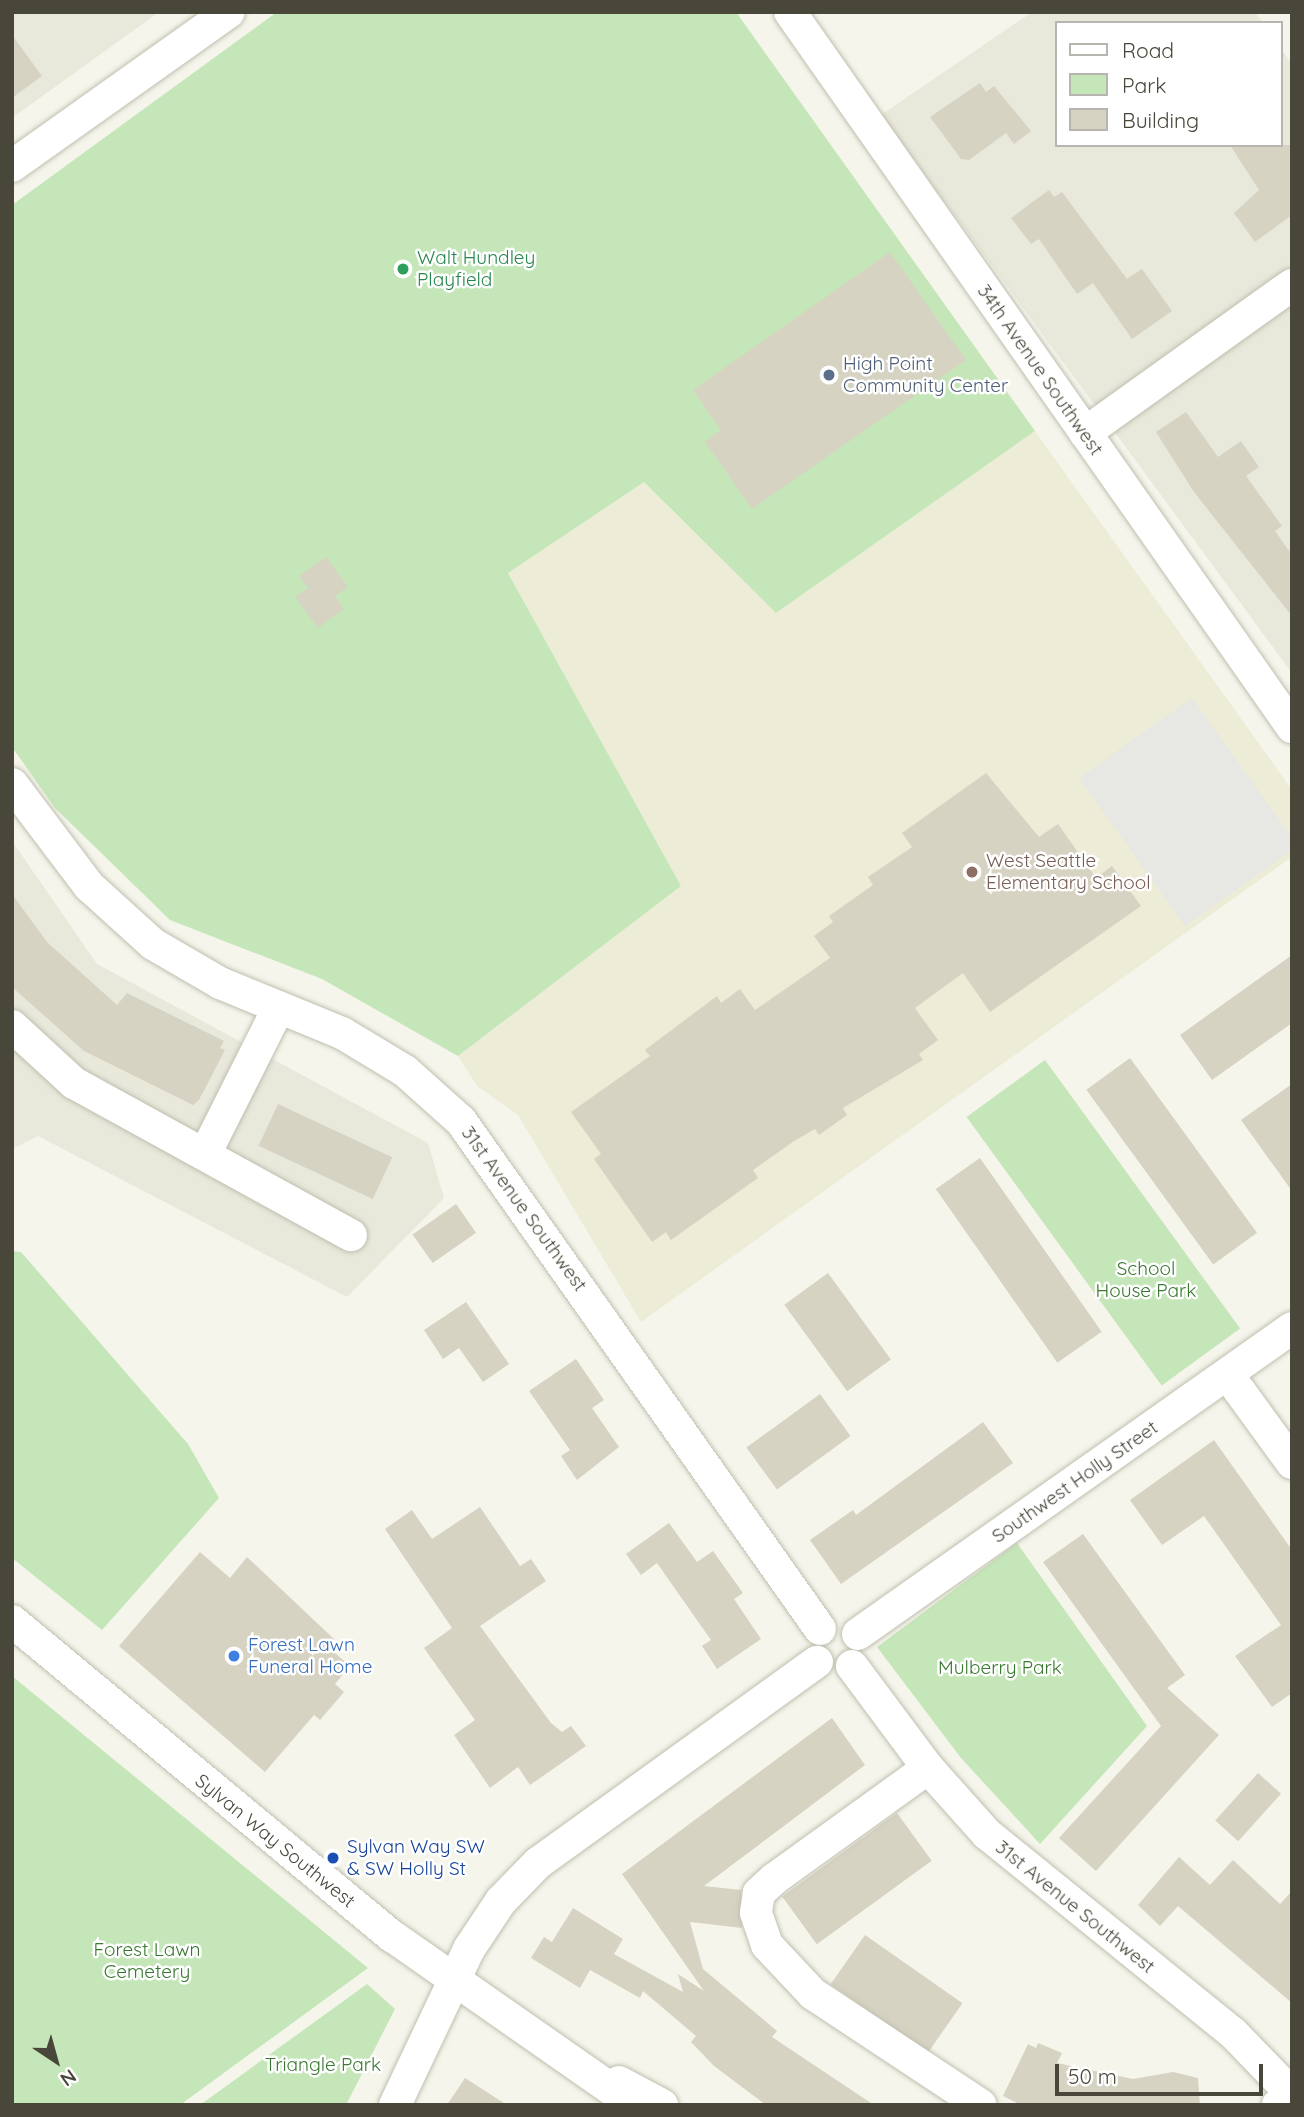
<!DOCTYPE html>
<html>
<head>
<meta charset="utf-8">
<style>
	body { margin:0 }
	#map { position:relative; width:1304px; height:2117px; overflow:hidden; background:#f5f5ec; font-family:Quicksand,sans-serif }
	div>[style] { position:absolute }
	.residential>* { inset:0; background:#e8e8db }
	.education>* { inset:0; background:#edecd7 }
	.green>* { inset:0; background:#c5e6b8; transform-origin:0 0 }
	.parking>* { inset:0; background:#e7e7e3 }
	.building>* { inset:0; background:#d6d3c2; transform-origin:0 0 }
	.roads { filter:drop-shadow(0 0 2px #c0bfaf) drop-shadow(0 0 2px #c0bfaf) }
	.minor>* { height:32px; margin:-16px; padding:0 16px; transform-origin:16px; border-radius:16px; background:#fff }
	.dots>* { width:19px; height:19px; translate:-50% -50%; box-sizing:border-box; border:4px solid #fff; border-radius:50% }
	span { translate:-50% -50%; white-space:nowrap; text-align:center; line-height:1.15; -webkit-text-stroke:5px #fff; paint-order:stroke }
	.leisure-label { font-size:19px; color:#27864d }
	.left { translate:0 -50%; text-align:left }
	.service-label { font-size:19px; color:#4e5e75 }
	.street-label { font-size:19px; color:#49473a }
	.education-label { font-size:19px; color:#785e54 }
	.park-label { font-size:19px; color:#397830 }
	.shop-label { font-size:19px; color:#366cbe }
	.transit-label { font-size:19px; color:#164399 }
	.frame { position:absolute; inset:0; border:14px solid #49473a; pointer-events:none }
	.legend { position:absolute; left:1055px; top:21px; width:228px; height:126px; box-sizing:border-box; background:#fff; border:2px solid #b6b5b0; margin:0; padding:9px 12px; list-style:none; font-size:21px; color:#49473a }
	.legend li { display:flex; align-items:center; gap:14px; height:35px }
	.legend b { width:35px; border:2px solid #b6b5b0 }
	.north { position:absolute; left:21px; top:2026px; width:70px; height:70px; -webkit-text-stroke:5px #fff; paint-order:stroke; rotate:144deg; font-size:19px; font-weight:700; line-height:28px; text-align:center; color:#49473a }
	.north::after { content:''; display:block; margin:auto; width:24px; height:32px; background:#49473a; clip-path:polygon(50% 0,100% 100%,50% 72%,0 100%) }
	.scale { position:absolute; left:1055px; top:2064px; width:208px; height:32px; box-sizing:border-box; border:4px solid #49473a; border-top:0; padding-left:9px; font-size:21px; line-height:24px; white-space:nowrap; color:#49473a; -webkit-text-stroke:5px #fff; paint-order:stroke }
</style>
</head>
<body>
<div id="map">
	<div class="residential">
		<i style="clip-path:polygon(12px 12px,159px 12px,12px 118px)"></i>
		<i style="clip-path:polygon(1032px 12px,1255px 12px,1263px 23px,1057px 23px,1057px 145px,1281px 145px,1281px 49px,1292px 64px,1292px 673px,881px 115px)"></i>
		<i style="clip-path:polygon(12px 841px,97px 964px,428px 1143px,444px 1198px,347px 1297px,38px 1136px,12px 1149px)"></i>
	</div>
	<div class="education">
		<i style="clip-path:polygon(1035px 431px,1292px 790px,1292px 857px,641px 1322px,518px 1115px,477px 1086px,458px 1056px,681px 886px,508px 573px,644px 482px,776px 613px)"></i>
	</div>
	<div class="green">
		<i style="clip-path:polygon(277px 12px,736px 12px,1035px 431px,776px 613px,644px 482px,508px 573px,681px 886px,458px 1056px,322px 979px,170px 920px,55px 808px,12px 747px,12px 205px)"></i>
		<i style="left:1045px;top:1060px;width:332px;height:97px;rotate:54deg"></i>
		<i style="clip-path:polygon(12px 1251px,21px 1252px,188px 1444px,219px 1498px,102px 1630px,12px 1558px)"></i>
		<i style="clip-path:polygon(1017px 1543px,1147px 1726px,1040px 1844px,961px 1758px,877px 1647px)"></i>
		<i style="clip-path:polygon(12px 1676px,368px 1968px,180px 2105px,12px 2105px)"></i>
		<i style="clip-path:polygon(367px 1984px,395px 2009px,346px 2105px,200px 2105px)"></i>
	</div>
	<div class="parking">
		<i style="clip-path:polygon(1192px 698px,1292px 838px,1292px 850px,1185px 926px,1079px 778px)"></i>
	</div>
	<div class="building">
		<i style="clip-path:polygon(12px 35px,42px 76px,12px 98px)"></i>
		<i style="clip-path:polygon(980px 83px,986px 92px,994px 86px,1031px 131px,1014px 144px,1006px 133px,969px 160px,961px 159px,930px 117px)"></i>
		<i style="clip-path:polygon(1230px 145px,1292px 145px,1292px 215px,1255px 242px,1234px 213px,1259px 190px)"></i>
		<i style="clip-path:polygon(1049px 190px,1054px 197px,1062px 192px,1127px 279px,1142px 269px,1172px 311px,1132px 339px,1093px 283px,1077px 294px,1039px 239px,1031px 244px,1011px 218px)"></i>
		<i style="clip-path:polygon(890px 252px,966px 360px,752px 509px,705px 442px,721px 430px,693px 390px)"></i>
		<i style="clip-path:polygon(1186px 412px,1218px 457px,1241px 441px,1259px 467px,1246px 476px,1282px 526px,1275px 531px,1292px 555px,1292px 616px,1194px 492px,1156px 432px)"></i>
		<i style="clip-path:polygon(326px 557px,348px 587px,335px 596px,344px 609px,318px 628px,295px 597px,308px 588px,299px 576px)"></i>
		<i style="clip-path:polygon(986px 773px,1039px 837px,1058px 824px,1096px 878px,1112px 866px,1141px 906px,990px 1012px,963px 973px,915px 1008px,938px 1040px,919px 1054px,923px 1060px,843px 1108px,847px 1115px,819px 1135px,815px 1129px,794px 1141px,753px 1170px,758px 1178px,671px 1240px,666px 1232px,652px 1242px,594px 1159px,601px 1154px,571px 1112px,650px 1056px,645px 1050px,717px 996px,721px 1003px,740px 989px,755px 1010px,830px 958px,814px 936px,833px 922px,829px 916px,873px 885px,868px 877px,912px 847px,902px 833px)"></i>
		<i style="clip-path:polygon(12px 894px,47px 942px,117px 1005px,127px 993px,224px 1041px,220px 1048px,225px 1050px,199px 1100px,193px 1105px,84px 1051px,12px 987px)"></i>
		<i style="clip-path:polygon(1292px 955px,1292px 1023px,1212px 1080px,1180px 1035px)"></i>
		<i style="left:1130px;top:1058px;width:216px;height:54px;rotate:54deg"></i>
		<i style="clip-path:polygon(1292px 1084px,1292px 1191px,1241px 1120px)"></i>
		<i style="left:278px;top:1104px;width:126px;height:46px;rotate:25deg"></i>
		<i style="left:980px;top:1158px;width:212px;height:54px;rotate:55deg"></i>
		<i style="left:456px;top:1204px;width:35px;height:53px;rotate:55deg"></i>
		<i style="left:828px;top:1273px;width:107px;height:54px;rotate:54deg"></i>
		<i style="clip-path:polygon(466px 1302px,509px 1364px,483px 1382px,459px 1348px,443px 1359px,424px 1330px)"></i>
		<i style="clip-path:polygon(576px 1359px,604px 1400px,592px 1408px,619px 1447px,577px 1480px,561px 1456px,570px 1450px,529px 1391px)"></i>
		<i style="left:820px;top:1394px;width:52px;height:91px;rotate:54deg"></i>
		<i style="clip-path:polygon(983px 1422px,1013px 1463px,841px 1584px,810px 1540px,853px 1510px,856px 1515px)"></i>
		<i style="clip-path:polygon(1214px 1440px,1292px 1550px,1292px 1693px,1272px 1707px,1235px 1656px,1281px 1625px,1204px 1516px,1162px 1545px,1130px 1500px)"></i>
		<i style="clip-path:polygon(480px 1507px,520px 1566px,531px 1559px,546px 1581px,480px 1626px,551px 1723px,562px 1732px,571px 1726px,586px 1746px,530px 1785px,518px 1767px,490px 1788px,454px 1735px,475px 1720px,424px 1648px,452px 1628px,385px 1529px,412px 1510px,432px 1539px)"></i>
		<i style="clip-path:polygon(669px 1523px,697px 1562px,713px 1551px,743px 1593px,734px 1599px,761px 1639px,717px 1669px,702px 1646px,711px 1640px,657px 1563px,641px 1575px,626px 1554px)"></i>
		<i style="clip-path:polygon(1083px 1534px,1185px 1675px,1167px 1688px,1219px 1735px,1096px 1871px,1059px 1838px,1161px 1726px,1043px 1562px)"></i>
		<i style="clip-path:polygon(200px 1552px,230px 1578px,247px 1557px,334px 1639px,327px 1646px,350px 1666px,335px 1684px,344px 1692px,320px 1720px,314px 1715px,265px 1772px,119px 1646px)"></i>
		<i style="clip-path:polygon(832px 1718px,865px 1765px,704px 1886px,741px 1890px,742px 1928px,690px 1922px,703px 1969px,777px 2031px,772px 2037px,874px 2105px,766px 2105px,714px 2066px,691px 2042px,696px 2036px,643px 1991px,640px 1998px,590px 1970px,580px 1988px,531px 1958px,544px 1937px,552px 1942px,573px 1908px,623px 1939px,614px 1954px,683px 1992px,678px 1974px,704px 1991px,622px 1874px)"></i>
		<i style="left:1258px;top:1773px;width:31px;height:64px;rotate:42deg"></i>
		<i style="left:897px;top:1813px;width:59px;height:142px;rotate:54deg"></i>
		<i style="clip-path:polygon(1179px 1857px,1210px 1885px,1233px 1860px,1280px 1904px,1292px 1891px,1292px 2003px,1178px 1906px,1160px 1926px,1138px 1905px)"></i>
		<i style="left:865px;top:1935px;width:119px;height:60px;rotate:35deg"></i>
		<i style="clip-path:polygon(1038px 2043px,1062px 2053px,1057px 2063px,1133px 2079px,1173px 2072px,1198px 2078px,1200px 2105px,1021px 2105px,1003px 2096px,1028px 2044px,1036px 2048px)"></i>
		<i style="clip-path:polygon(465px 2078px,507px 2105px,447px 2105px)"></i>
	</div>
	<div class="roads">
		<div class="minor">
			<i style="left:790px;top:12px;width:874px;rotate:54.93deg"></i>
			<i style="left:12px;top:166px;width:266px;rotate:-35.4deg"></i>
			<i style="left:1085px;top:433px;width:254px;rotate:-35.6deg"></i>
			<i style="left:12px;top:784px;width:128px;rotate:53deg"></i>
			<i style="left:89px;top:886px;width:86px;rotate:42.2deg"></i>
			<i style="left:153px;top:944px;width:78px;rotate:30.2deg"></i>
			<i style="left:220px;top:983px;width:132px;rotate:22.3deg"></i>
			<i style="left:342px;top:1033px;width:74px;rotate:31.1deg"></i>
			<i style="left:405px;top:1071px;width:75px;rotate:41.8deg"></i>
			<i style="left:461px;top:1121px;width:622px;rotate:54.75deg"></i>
			<i style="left:12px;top:1026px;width:84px;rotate:42.6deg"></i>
			<i style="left:74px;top:1083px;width:316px;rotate:28.8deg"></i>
			<i style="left:206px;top:1152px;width:162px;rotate:-63.3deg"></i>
			<i style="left:1228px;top:1375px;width:109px;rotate:54deg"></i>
			<i style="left:12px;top:1621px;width:494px;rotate:39.7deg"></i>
			<i style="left:392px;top:1936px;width:295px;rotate:34.9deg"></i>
			<i style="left:858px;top:1634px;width:531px;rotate:-35.19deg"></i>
			<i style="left:852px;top:1666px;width:127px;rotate:53.3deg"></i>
			<i style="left:928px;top:1768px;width:89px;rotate:48.2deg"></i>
			<i style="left:987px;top:1834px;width:316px;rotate:39deg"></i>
			<i style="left:1233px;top:2033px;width:85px;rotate:46deg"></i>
			<i style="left:1292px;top:2094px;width:18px;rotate:142deg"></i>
			<i style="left:928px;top:1768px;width:190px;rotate:144.2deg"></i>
			<i style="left:774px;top:1879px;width:21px;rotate:137deg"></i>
			<i style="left:759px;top:1893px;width:20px;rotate:99deg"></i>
			<i style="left:756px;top:1913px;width:34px;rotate:71deg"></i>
			<i style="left:767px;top:1945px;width:67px;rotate:46.8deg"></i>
			<i style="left:813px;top:1994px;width:201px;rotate:33.5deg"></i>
			<i style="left:619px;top:2082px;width:49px;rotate:28.1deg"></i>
			<i style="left:395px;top:2105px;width:173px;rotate:-64.6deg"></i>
			<i style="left:469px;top:1949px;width:58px;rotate:-56.3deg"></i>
			<i style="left:501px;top:1901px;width:53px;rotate:-45.8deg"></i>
			<i style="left:538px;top:1863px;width:344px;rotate:-35.8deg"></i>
		</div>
	</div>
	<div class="dots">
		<i style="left:403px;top:269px;background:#2e9e5b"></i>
		<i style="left:829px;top:375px;background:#5c6f8a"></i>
		<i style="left:972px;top:872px;background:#8d6e63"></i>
		<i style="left:234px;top:1656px;background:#3f7fe0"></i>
		<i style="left:333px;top:1858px;background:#1a4fb4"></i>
	</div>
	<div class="leisure-label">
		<span class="left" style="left:417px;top:269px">Walt Hundley<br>Playfield</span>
	</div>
	<div class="service-label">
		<span class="left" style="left:843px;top:375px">High Point<br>Community Center</span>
	</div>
	<div class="street-label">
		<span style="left:1040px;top:370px;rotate:55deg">34th Avenue Southwest</span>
		<span style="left:524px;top:1209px;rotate:54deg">31st Avenue Southwest</span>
		<span style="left:1075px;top:1482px;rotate:-35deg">Southwest Holly Street</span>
		<span style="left:275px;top:1841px;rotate:39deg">Sylvan Way Southwest</span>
		<span style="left:1075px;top:1907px;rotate:39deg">31st Avenue Southwest</span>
	</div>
	<div class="education-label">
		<span class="left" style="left:986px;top:872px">West Seattle<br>Elementary School</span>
	</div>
	<div class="park-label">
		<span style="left:1146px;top:1280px">School<br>House Park</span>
		<span style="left:1000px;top:1668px">Mulberry Park</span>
		<span style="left:147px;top:1961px">Forest Lawn<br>Cemetery</span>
		<span style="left:323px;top:2065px">Triangle Park</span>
	</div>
	<div class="shop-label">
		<span class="left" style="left:248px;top:1656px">Forest Lawn<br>Funeral Home</span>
	</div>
	<div class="transit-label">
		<span class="left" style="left:347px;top:1858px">Sylvan Way SW<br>&amp; SW Holly St</span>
	</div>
	<div class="frame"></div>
	<ul class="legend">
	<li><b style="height:9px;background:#fff"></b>Road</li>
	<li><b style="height:19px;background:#c5e6b8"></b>Park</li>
	<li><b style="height:19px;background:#d6d3c2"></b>Building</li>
	</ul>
	<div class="north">N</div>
	<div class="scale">50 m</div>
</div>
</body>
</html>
